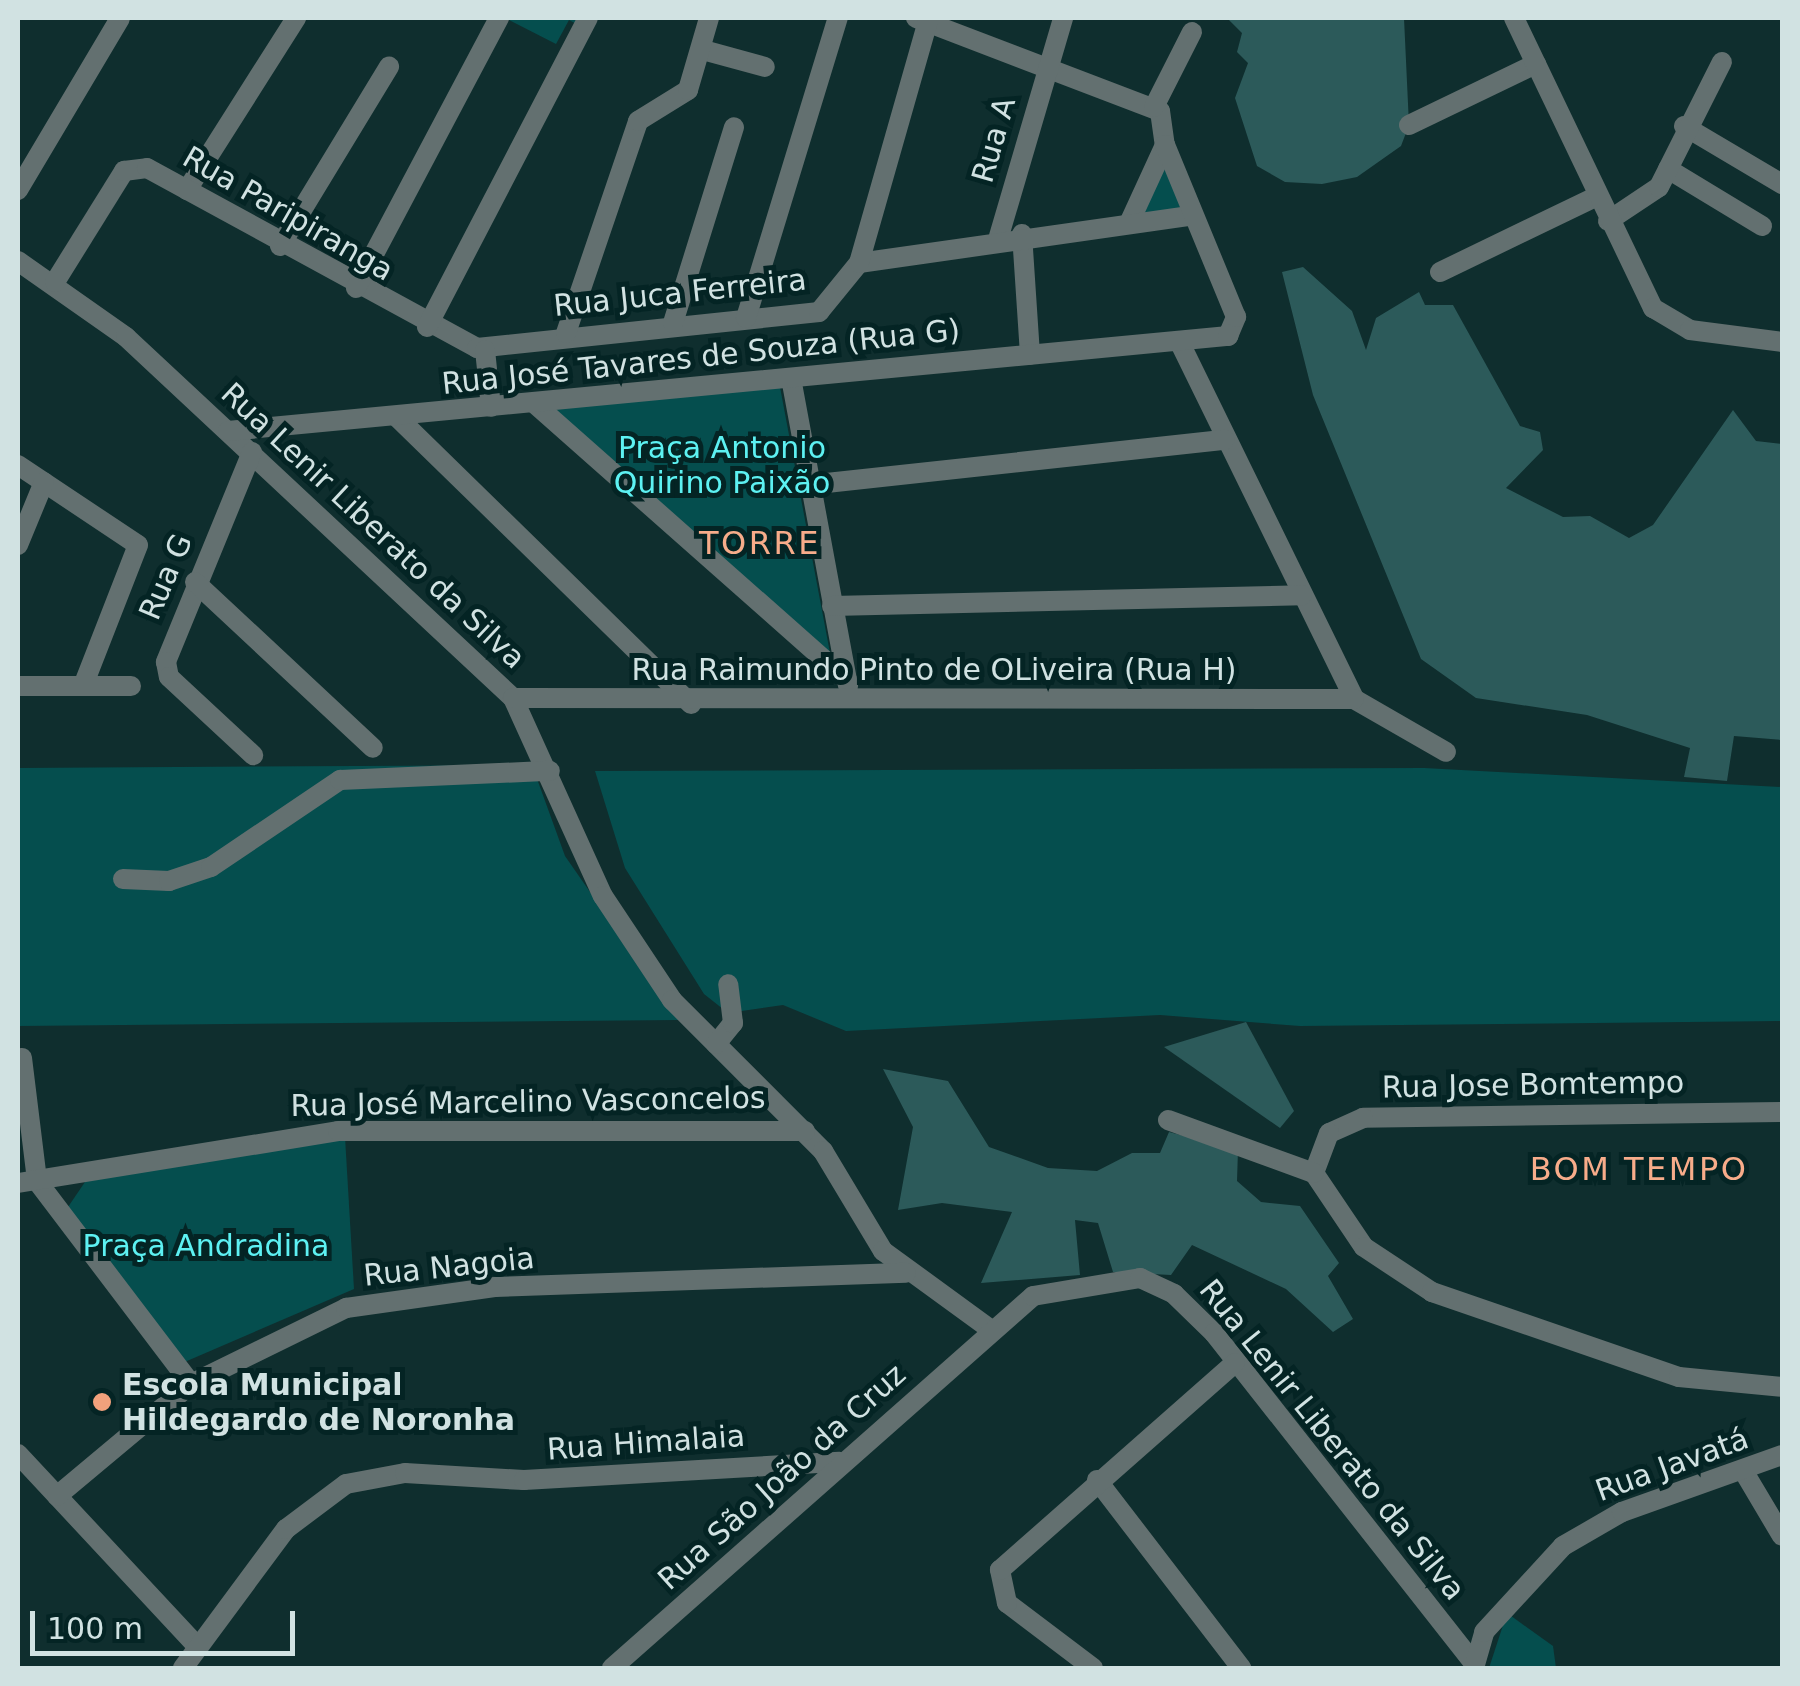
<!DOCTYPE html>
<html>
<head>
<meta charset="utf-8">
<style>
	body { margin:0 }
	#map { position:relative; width:1800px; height:1686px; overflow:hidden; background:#0f2e2e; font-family:"DejaVu Sans",sans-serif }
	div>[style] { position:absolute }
	.green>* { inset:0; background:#054e4e }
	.forest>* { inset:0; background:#2c5a5a }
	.minor>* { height:20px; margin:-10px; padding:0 10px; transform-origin:10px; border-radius:10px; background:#637070 }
	.tertiary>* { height:20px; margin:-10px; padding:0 10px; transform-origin:10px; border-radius:10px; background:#637070 }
	.dots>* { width:28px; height:28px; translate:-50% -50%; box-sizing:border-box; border:5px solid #042424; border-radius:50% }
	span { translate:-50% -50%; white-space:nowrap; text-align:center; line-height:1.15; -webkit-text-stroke:10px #042424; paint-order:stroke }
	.street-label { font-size:30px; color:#d1e2e2 }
	.park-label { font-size:30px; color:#5df1f2 }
	.poi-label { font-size:30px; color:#d1e2e2; font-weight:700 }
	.left { translate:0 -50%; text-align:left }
	.neighbourhood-label { font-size:32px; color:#f7ac8a; letter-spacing:2.5px }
	.frame { position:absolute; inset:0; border:20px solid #d1e2e2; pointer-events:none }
	.scale { position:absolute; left:30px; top:1611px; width:265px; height:45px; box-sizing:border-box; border:5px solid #d1e2e2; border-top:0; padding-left:12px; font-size:30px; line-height:35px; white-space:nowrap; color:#d1e2e2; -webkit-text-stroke:8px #042424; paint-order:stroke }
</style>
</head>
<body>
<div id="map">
	<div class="green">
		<i style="clip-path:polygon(584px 18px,582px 27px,569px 20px,556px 44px,509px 20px)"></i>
		<i style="clip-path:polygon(1165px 145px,1190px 216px,1130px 221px)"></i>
		<i style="clip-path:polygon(780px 387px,830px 653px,548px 409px)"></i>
		<i style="clip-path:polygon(532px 765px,565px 856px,679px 1020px,18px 1026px,18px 768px)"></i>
		<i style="clip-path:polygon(1424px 768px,1782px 787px,1782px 1021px,1300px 1026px,1160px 1015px,846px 1031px,783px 1005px,728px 1013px,704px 994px,625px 868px,595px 771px)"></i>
		<i style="clip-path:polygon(345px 1137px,354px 1289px,180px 1364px,68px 1207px,87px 1179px)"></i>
		<i style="clip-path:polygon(1507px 1613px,1553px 1646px,1556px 1668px,1489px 1668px)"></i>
	</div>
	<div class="forest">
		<i style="clip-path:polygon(1227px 18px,1404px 18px,1409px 125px,1401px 146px,1357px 177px,1322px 184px,1285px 182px,1257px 166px,1235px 98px,1248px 63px,1237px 52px,1242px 33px)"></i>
		<i style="clip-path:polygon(1303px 267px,1352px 311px,1366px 350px,1376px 318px,1419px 292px,1425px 305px,1453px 305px,1520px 426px,1540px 432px,1543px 450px,1506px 488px,1563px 517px,1590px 516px,1629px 538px,1653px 525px,1733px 410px,1756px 441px,1782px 444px,1782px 740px,1734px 736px,1727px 781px,1684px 777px,1690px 748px,1587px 715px,1476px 698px,1421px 659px,1313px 395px,1282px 272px)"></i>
		<i style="clip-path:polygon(1246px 1022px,1294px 1111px,1280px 1128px,1164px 1047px)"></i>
		<i style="clip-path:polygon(883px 1069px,948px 1081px,989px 1147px,1048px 1168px,1097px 1171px,1132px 1153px,1160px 1153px,1169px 1132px,1238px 1150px,1237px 1181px,1261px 1202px,1300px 1206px,1339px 1263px,1328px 1276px,1353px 1319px,1333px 1332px,1286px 1289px,1192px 1245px,1171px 1275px,1113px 1272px,1098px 1223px,1075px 1220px,1080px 1275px,981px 1283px,1012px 1212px,942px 1203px,898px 1210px,913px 1127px)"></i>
	</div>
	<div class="minor">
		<i style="left:916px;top:18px;width:261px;rotate:20.9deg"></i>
		<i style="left:1160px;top:111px;width:34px;rotate:82deg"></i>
		<i style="left:1165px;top:145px;width:84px;rotate:114.7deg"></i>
		<i style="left:703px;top:50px;width:64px;rotate:15.3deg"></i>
		<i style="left:1154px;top:107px;width:84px;rotate:-63.1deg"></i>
		<i style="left:1409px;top:125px;width:141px;rotate:-25.7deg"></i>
		<i style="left:1684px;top:126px;width:114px;rotate:30.6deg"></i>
		<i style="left:1668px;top:169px;width:110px;rotate:31.2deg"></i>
		<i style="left:18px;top:190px;width:200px;rotate:-59.3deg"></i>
		<i style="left:187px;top:190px;width:204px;rotate:-57.6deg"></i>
		<i style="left:1608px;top:221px;width:61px;rotate:-33.7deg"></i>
		<i style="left:1659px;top:187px;width:140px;rotate:-63.3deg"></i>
		<i style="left:1022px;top:234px;width:121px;rotate:86.2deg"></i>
		<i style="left:999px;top:236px;width:227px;rotate:-73.6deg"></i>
		<i style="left:280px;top:246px;width:210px;rotate:-58.7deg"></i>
		<i style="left:18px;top:261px;width:132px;rotate:35.1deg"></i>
		<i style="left:126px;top:337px;width:529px;rotate:43.01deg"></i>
		<i style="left:513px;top:698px;width:217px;rotate:65.6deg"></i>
		<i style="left:603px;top:896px;width:125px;rotate:56.4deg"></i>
		<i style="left:672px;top:1000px;width:214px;rotate:45deg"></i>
		<i style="left:823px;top:1151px;width:117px;rotate:59deg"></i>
		<i style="left:883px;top:1251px;width:132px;rotate:36.1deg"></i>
		<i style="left:859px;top:263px;width:334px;rotate:-8.1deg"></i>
		<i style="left:1440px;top:272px;width:172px;rotate:-25.8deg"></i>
		<i style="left:55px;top:282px;width:131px;rotate:-58.1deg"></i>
		<i style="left:124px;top:171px;width:23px;rotate:-7deg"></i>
		<i style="left:147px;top:168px;width:376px;rotate:28.6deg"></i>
		<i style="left:477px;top:348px;width:344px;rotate:-6deg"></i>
		<i style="left:819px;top:312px;width:63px;rotate:-50.8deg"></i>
		<i style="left:859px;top:263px;width:252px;rotate:-74.1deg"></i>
		<i style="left:356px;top:288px;width:306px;rotate:-62.1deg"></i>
		<i style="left:746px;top:318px;width:314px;rotate:-73deg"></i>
		<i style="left:673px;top:323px;width:205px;rotate:-72.7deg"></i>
		<i style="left:427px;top:327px;width:348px;rotate:-62.5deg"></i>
		<i style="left:566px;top:333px;width:224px;rotate:-71.2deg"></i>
		<i style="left:638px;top:121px;width:59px;rotate:-31.8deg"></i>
		<i style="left:688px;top:90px;width:75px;rotate:-73.7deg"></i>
		<i style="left:1179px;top:341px;width:398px;rotate:63.9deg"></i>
		<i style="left:1354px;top:699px;width:106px;rotate:29.9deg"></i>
		<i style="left:485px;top:350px;width:57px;rotate:84deg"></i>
		<i style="left:791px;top:378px;width:313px;rotate:79.5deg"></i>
		<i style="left:534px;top:403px;width:418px;rotate:41.5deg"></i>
		<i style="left:397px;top:417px;width:411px;rotate:44.3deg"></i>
		<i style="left:228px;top:431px;width:1005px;rotate:-5.43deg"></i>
		<i style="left:1228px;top:336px;width:21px;rotate:-67deg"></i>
		<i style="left:1236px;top:317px;width:186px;rotate:-112.4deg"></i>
		<i style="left:252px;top:452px;width:227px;rotate:112.3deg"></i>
		<i style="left:166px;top:662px;width:15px;rotate:79deg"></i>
		<i style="left:169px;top:677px;width:115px;rotate:42.9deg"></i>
		<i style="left:18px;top:465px;width:144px;rotate:33.7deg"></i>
		<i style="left:138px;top:545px;width:151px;rotate:111.3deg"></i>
		<i style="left:808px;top:485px;width:419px;rotate:-6.2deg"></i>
		<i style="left:18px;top:545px;width:68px;rotate:-67.6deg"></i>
		<i style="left:195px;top:582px;width:243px;rotate:43deg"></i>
		<i style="left:832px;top:606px;width:470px;rotate:-1.3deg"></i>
		<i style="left:18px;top:686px;width:113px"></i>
		<i style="left:513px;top:698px;width:841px;rotate:0.07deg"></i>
		<i style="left:123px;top:879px;width:46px;rotate:2.5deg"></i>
		<i style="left:169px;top:881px;width:44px;rotate:-18.4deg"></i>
		<i style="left:211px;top:867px;width:156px;rotate:-34deg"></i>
		<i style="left:340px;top:780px;width:210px;rotate:-2.5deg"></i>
		<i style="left:716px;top:1044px;width:27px;rotate:-51deg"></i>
		<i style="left:733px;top:1023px;width:39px;rotate:-97deg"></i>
		<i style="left:22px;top:1058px;width:124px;rotate:83deg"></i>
		<i style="left:37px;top:1181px;width:255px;rotate:52.8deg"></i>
		<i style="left:1782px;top:1112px;width:419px;rotate:179.2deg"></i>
		<i style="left:1363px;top:1118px;width:37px;rotate:156deg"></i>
		<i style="left:1329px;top:1133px;width:43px;rotate:110.6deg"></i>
		<i style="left:1314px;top:1173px;width:89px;rotate:56deg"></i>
		<i style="left:1364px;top:1247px;width:82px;rotate:33.5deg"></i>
		<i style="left:1432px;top:1292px;width:261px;rotate:19deg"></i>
		<i style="left:1679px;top:1377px;width:103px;rotate:5.5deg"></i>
		<i style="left:1168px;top:1120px;width:155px;rotate:20deg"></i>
		<i style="left:18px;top:1183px;width:324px;rotate:-9.2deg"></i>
		<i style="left:338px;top:1131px;width:467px"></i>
		<i style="left:18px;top:1454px;width:264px;rotate:47deg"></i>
		<i style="left:1744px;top:1472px;width:74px;rotate:59.3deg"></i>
		<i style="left:1097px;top:1480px;width:237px;rotate:52.5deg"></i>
		<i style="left:57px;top:1496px;width:175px;rotate:-39.9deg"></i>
		<i style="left:191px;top:1384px;width:173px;rotate:-26.1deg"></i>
		<i style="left:346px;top:1308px;width:150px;rotate:-8deg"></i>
		<i style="left:495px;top:1287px;width:411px;rotate:-2deg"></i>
		<i style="left:183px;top:1668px;width:173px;rotate:-53.5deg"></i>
		<i style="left:286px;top:1529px;width:75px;rotate:-36.9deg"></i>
		<i style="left:346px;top:1484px;width:60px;rotate:-10.6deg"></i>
		<i style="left:405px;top:1473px;width:119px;rotate:3.4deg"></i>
		<i style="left:524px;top:1480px;width:316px;rotate:-3.3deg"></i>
		<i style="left:612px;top:1668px;width:562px;rotate:-41.46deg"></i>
		<i style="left:1033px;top:1296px;width:109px;rotate:-9.5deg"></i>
		<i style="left:1140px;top:1278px;width:38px;rotate:25deg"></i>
		<i style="left:1174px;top:1294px;width:56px;rotate:44.3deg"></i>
		<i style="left:1214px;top:1333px;width:420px;rotate:51.8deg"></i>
		<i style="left:1093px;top:1668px;width:108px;rotate:-142.9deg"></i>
		<i style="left:1007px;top:1603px;width:34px;rotate:-102deg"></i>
		<i style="left:1000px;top:1570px;width:313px;rotate:-41.4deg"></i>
	</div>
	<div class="tertiary">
		<i style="left:1514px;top:18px;width:322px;rotate:64.4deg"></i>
		<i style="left:1653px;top:308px;width:43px;rotate:30.7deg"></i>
		<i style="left:1690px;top:330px;width:93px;rotate:7.4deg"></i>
		<i style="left:1474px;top:1668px;width:37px;rotate:-74deg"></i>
		<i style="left:1484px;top:1632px;width:117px;rotate:-47.4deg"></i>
		<i style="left:1563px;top:1546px;width:68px;rotate:-30deg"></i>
		<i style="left:1622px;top:1512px;width:170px;rotate:-19.6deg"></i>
	</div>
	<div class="dots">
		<i style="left:102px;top:1402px;background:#f1a17c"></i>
	</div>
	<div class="street-label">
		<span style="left:994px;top:140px;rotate:-74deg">Rua A</span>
		<span style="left:288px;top:214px;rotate:30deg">Rua Paripiranga</span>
		<span style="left:680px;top:293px;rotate:-6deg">Rua Juca Ferreira</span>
		<span style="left:701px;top:357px;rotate:-6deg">Rua José Tavares de Souza (Rua G)</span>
		<span style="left:373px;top:526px;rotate:43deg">Rua Lenir Liberato da Silva</span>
		<span style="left:166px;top:577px;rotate:-67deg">Rua G</span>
		<span style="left:934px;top:670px">Rua Raimundo Pinto de OLiveira (Rua H)</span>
		<span style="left:1533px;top:1085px;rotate:-1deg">Rua Jose Bomtempo</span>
		<span style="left:528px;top:1102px;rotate:-1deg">Rua José Marcelino Vasconcelos</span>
		<span style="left:449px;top:1267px;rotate:-6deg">Rua Nagoia</span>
		<span style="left:1332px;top:1440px;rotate:51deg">Rua Lenir Liberato da Silva</span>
		<span style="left:646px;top:1443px;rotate:-4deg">Rua Himalaia</span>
		<span style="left:1672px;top:1465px;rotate:-20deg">Rua Javatá</span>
		<span style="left:782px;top:1477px;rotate:-42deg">Rua São João da Cruz</span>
	</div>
	<div class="park-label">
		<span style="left:722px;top:465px">Praça Antonio<br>Quirino Paixão</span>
		<span style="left:206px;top:1246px">Praça Andradina</span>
	</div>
	<div class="poi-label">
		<span class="left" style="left:122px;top:1402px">Escola Municipal<br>Hildegardo de Noronha</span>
	</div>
	<div class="neighbourhood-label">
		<span style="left:760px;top:543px">TORRE</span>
		<span style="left:1639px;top:1169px">BOM TEMPO</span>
	</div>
	<div class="frame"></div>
	<div class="scale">100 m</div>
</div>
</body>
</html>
